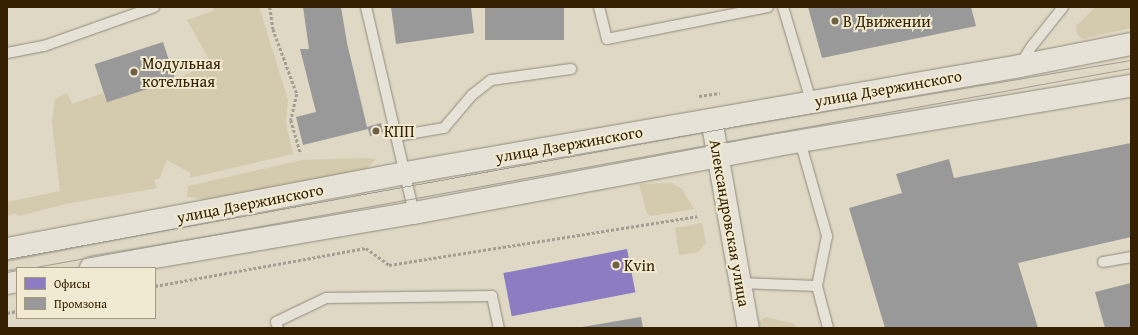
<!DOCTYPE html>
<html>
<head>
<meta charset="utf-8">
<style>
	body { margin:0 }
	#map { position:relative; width:1138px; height:335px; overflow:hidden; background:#dfd8c4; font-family:"Gentium Book Plus",serif }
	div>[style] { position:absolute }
	.green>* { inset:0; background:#d4caad }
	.offices>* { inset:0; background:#8e7cc3; transform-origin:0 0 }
	.industry>* { inset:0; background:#999; transform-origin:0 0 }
	.path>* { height:2.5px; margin-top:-1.25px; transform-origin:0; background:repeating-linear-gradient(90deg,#a49f94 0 3px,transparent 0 5px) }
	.roads { filter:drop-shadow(0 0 1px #918a7b) drop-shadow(0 0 1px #918a7b) }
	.service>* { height:10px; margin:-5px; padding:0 5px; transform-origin:5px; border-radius:5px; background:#e6e2d8 }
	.minor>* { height:21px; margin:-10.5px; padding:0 10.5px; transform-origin:10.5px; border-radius:10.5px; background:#e6e2d8 }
	.secondary>* { height:22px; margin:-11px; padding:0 11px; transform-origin:11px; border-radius:11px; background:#e6e2d8 }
	.tram>* { height:1px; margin:-0.5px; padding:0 0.5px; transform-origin:0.5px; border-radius:0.5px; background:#a49f94 }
	.dots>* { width:11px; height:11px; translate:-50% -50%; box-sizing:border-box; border:2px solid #f1ead2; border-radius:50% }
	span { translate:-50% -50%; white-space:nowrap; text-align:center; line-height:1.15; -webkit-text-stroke:4px #f1ead2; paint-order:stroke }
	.poi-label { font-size:16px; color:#352101 }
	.left { translate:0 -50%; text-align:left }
	.street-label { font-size:16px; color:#352101 }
	.frame { position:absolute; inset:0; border:8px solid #352101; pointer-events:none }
	.legend { position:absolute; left:16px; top:267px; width:140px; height:52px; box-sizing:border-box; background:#f1ead2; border:1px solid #a69a7e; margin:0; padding:5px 7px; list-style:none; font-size:12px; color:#352101 }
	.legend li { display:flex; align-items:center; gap:8px; height:20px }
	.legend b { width:20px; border:1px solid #a69a7e }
</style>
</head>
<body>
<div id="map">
	<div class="green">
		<i style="clip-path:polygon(214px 7px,259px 7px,288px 100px,286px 123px,293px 154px,189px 178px,191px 173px,167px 160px,160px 178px,154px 180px,157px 188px,65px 204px,19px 216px,15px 213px,7px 216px,7px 202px,60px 191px,52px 122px,55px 99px,67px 93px,72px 104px,103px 93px,106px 102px,175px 80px,211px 63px,187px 20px,213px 11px)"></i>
		<i style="clip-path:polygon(1095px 7px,1131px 7px,1131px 28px,1082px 39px,1077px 34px,1076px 26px)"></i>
		<i style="clip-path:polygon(364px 158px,376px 159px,359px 176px,220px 201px,187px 197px,188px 186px,302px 160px)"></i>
		<i style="clip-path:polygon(672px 183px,682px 189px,694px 209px,651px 216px,647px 214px,639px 184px)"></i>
		<i style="clip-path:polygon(702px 223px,706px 243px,698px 252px,679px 255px,675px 228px)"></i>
		<i style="clip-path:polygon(766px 317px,795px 324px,796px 328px,759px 328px,759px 321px)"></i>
	</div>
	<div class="offices">
		<i style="left:627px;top:249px;width:44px;height:126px;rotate:79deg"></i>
	</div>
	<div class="industry">
		<i style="clip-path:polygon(303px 7px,341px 7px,347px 43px,367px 127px,381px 123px,383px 132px,370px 136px,368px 129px,303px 145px,296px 117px,316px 112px,300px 49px,309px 49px)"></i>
		<i style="clip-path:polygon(391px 7px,471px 7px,474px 33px,396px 44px)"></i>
		<i style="left:485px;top:7px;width:79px;height:33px"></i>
		<i style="clip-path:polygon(808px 7px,971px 7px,976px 26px,822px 58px)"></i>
		<i style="left:163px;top:42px;width:40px;height:72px;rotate:72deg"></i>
		<i style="clip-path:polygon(1131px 143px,1131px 237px,1018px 263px,1038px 328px,885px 328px,849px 208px,902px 193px,896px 174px,949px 159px,954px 178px)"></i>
		<i style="clip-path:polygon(1131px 283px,1131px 328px,1105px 328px,1095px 292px)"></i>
		<i style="clip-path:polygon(641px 317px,643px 328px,582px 328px,582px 327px)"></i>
	</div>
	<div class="path">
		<i style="left:270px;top:7px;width:22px;rotate:82deg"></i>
		<i style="left:273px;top:29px;width:69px;rotate:69.7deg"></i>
		<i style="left:297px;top:94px;width:27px;rotate:103deg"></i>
		<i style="left:291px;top:120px;width:35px;rotate:74deg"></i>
		<i style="left:699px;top:96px;width:21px;rotate:-8deg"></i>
		<i style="left:155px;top:286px;width:214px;rotate:-10.2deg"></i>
		<i style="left:366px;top:248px;width:29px;rotate:36deg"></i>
		<i style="left:389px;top:265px;width:312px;rotate:-9deg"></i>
		<i style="left:7px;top:313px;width:10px;rotate:-11deg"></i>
	</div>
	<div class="roads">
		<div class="service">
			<i style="left:366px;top:7px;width:212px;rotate:76.9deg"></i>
			<i style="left:599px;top:7px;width:33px;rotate:76deg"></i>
			<i style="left:607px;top:39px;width:164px;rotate:-11.2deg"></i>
			<i style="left:783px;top:7px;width:98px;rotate:73.4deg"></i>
			<i style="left:7px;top:53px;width:38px;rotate:-11deg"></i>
			<i style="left:44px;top:46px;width:117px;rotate:-19.5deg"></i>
			<i style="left:1020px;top:65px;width:22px;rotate:-58deg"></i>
			<i style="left:1032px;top:46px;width:50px;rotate:-51.5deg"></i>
			<i style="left:397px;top:136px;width:48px;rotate:-9.7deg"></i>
			<i style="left:444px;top:128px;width:43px;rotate:-49.7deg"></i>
			<i style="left:472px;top:95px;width:24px;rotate:-38deg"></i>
			<i style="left:491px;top:80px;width:81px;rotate:-7.8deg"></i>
			<i style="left:800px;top:141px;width:99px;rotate:74.1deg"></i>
			<i style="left:827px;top:236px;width:51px;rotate:101.3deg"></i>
			<i style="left:1103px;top:262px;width:28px;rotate:-10deg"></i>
			<i style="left:740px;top:283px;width:77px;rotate:2.2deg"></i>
			<i style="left:817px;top:286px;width:43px;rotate:75.3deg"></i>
			<i style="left:278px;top:328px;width:6px;rotate:-108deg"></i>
			<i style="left:276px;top:322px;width:55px;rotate:-25.6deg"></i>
			<i style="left:326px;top:298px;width:166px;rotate:-0.7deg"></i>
			<i style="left:492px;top:296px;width:33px;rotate:78deg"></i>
		</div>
		<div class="minor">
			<i style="left:711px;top:119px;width:212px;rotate:80deg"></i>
		</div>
		<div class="secondary">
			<i style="left:7px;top:249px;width:405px;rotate:-10.8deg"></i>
			<i style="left:405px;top:173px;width:624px;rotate:-9.87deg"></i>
			<i style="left:1020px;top:66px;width:113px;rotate:-11.2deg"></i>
			<i style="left:91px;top:268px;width:328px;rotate:-9.7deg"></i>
			<i style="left:414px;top:213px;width:369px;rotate:-10.6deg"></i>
			<i style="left:777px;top:145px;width:359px;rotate:-9.5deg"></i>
			<i style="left:7px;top:283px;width:10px;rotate:-11deg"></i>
		</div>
	</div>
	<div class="tram">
		<i style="left:7px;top:259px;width:747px;rotate:-10.33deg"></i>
		<i style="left:742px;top:125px;width:394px;rotate:-9.5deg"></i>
		<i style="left:30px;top:268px;width:1119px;rotate:-10.3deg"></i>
		<i style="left:7px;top:272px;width:10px;rotate:-11deg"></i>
	</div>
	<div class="dots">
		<i style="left:835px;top:21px;background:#706145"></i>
		<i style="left:134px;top:72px;background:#706145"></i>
		<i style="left:376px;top:131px;background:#706145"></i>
		<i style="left:616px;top:265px;background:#706145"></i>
	</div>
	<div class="poi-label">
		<span class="left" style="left:843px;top:21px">В Движении</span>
		<span class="left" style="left:142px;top:72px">Модульная<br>котельная</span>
		<span class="left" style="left:384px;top:131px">КПП</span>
		<span class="left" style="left:624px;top:265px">Kvin</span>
	</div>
	<div class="street-label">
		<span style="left:888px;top:88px;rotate:-10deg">улица Дзержинского</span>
		<span style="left:569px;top:144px;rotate:-10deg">улица Дзержинского</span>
		<span style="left:250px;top:203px;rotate:-11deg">улица Дзержинского</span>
		<span style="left:730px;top:223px;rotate:80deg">Александровская улица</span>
	</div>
	<div class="frame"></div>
	<ul class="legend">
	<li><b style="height:11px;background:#8e7cc3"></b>Офисы</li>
	<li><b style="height:11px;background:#999"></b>Промзона</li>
	</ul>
</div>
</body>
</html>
